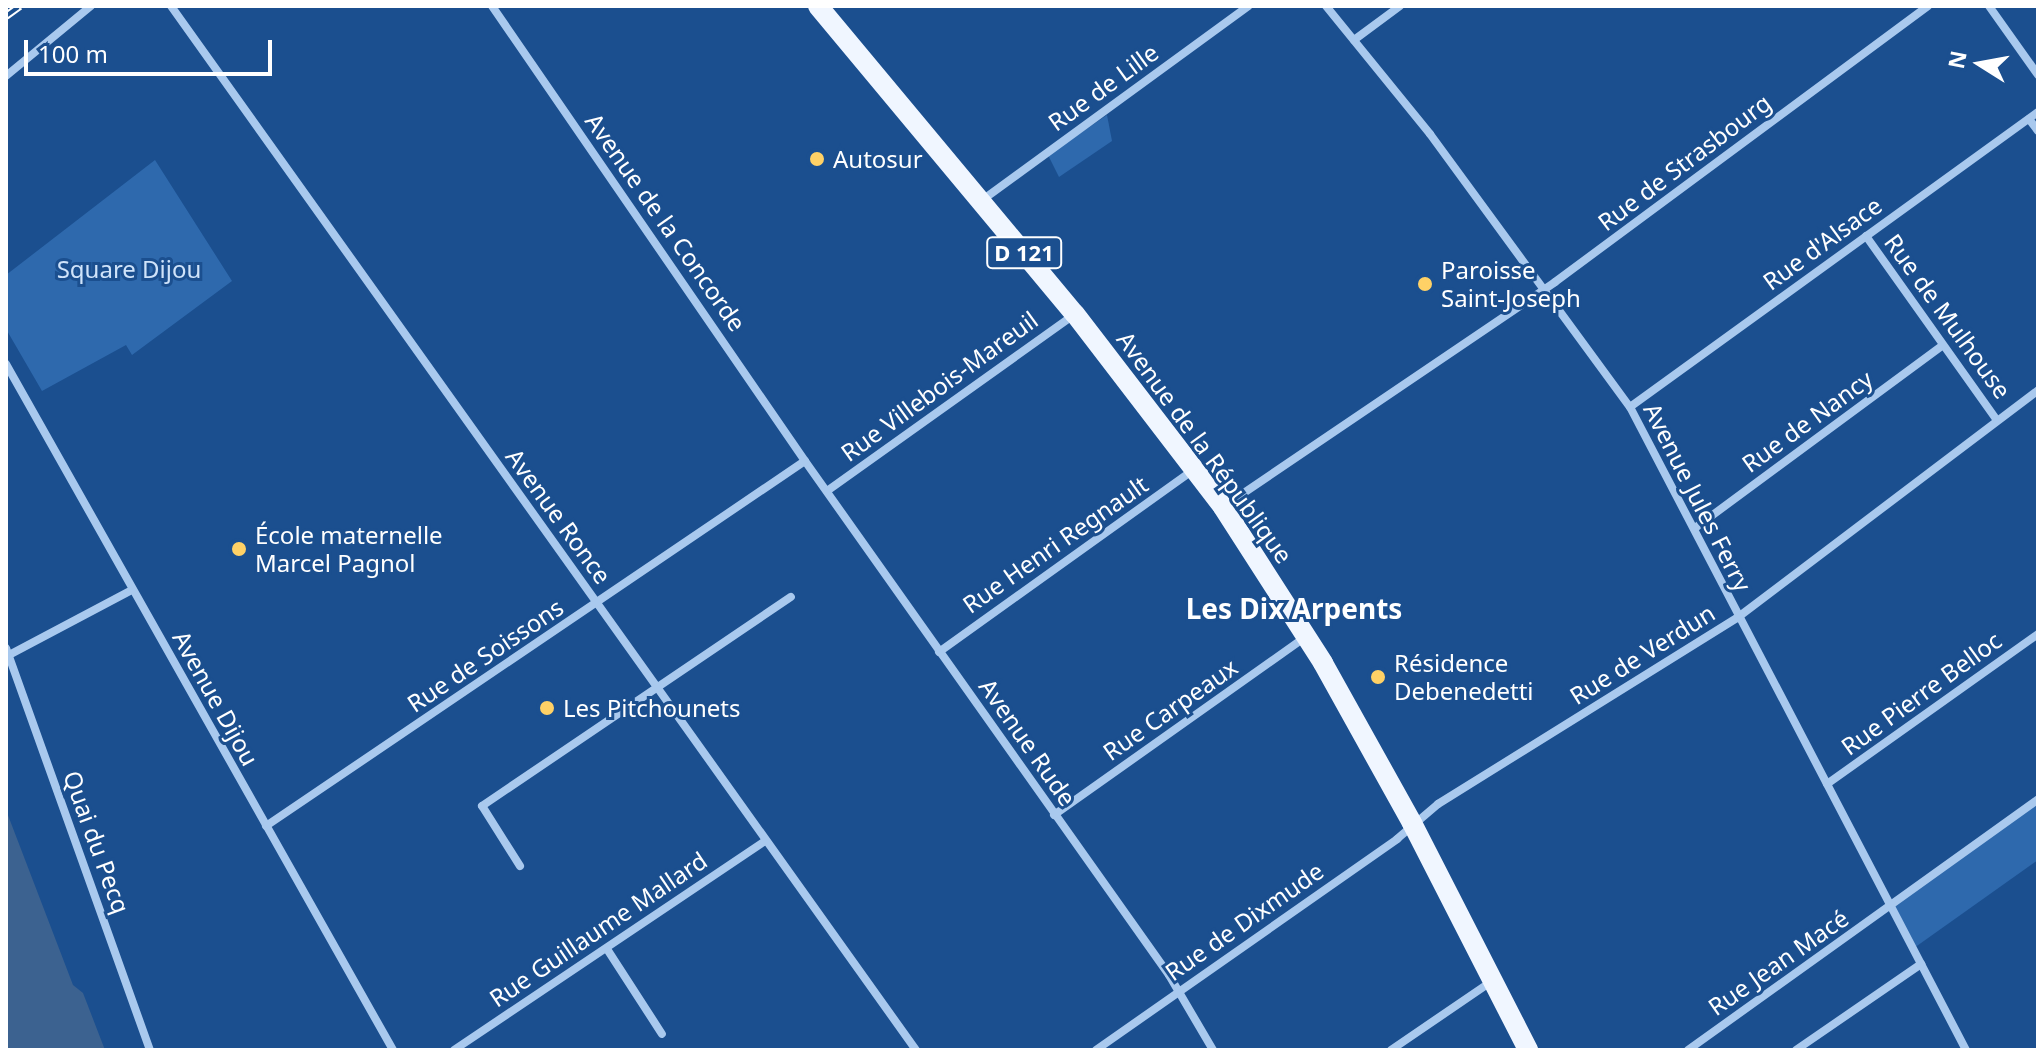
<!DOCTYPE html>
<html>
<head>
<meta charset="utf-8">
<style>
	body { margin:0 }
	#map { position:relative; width:2044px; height:1056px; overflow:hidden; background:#1b4f8f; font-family:"Noto Sans",sans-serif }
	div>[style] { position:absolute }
	.green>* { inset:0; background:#2e69ad }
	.water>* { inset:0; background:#3c6290 }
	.street>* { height:8px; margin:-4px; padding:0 4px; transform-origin:4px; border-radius:4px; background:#a9c9ee }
	.primary>* { height:20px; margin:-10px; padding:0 10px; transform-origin:10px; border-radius:10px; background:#f0f6ff }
	.rail>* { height:8px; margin-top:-4px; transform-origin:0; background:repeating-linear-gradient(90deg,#1b4f8f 0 15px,#fff 0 30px); box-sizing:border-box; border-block:2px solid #fff }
	.dots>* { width:22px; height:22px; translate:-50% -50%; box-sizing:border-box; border:4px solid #1b4f8f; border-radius:50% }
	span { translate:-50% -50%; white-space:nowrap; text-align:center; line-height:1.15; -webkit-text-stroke:6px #1b4f8f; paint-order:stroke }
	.shield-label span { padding:2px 6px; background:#1b4f8f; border:2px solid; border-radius:6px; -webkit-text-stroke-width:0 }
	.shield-label { font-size:22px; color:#fff; font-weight:700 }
	.street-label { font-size:24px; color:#fff }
	.poi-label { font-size:24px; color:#fff }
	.left { translate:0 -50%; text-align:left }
	.park-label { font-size:24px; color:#cfe3fa }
	.quarter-label { font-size:28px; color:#fff; font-weight:700 }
	.frame { position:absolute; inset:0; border:8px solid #fff; pointer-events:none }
	.north { position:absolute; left:1940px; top:24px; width:80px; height:80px; -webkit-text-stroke:6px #1b4f8f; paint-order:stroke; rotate:281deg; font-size:22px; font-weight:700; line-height:32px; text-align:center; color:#fff }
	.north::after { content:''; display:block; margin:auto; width:28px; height:36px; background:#fff; clip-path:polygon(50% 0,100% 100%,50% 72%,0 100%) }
	.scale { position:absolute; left:24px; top:40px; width:248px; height:36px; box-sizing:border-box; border:4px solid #fff; border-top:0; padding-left:10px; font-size:24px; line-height:28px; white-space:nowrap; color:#fff; -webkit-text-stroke:6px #1b4f8f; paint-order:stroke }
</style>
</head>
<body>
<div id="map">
	<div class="green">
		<i style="clip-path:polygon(1107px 115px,1112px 141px,1059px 177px,1048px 155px)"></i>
		<i style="clip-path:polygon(155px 160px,232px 281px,132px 355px,126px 345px,42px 391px,6px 329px,6px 275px)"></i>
		<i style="clip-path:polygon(2038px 799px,2038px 860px,1914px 948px,1892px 906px)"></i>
	</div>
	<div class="water">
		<i style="clip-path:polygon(6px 810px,73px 985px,83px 993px,105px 1050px,6px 1050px)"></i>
	</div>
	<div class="street">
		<i style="left:171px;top:6px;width:1283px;rotate:54.49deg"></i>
		<i style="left:492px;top:6px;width:552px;rotate:55.48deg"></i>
		<i style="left:805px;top:461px;width:630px;rotate:54.69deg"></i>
		<i style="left:1169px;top:975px;width:87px;rotate:59.6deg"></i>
		<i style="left:1326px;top:6px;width:165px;rotate:50.9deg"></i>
		<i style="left:1430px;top:134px;width:338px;rotate:53.8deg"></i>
		<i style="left:1630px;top:407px;width:725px;rotate:62.41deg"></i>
		<i style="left:1989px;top:6px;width:85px;rotate:54.6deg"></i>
		<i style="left:1354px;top:40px;width:57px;rotate:-36.5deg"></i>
		<i style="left:6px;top:76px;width:110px;rotate:-39.5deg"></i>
		<i style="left:2029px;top:119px;width:15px;rotate:53deg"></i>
		<i style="left:981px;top:201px;width:331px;rotate:-36.1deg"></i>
		<i style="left:1866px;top:236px;width:226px;rotate:54.6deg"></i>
		<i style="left:6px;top:364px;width:788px;rotate:60.57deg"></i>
		<i style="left:1630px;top:407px;width:503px;rotate:-35.87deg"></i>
		<i style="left:827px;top:491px;width:303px;rotate:-35.5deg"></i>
		<i style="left:1223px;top:507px;width:401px;rotate:-34.1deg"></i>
		<i style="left:1555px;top:282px;width:464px;rotate:-36.5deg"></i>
		<i style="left:1695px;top:528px;width:307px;rotate:-36.4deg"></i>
		<i style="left:6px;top:648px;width:427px;rotate:70.3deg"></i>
		<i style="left:939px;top:652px;width:311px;rotate:-35.6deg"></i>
		<i style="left:9px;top:655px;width:139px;rotate:-27.9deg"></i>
		<i style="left:1827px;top:784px;width:259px;rotate:-35.4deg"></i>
		<i style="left:1054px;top:815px;width:308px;rotate:-35.3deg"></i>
		<i style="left:266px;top:826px;width:651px;rotate:-34.11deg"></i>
		<i style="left:520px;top:866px;width:71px;rotate:-122.3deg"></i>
		<i style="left:482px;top:806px;width:373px;rotate:-34.1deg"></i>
		<i style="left:607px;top:949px;width:101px;rotate:57.1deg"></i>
		<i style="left:454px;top:1050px;width:373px;rotate:-33.9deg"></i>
		<i style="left:1096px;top:1050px;width:368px;rotate:-35deg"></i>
		<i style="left:1397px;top:839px;width:54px;rotate:-40.5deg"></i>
		<i style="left:1438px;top:804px;width:352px;rotate:-31.9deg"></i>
		<i style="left:1737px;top:618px;width:378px;rotate:-37.1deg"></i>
		<i style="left:1391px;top:1050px;width:122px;rotate:-34.3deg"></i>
		<i style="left:1688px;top:1050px;width:431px;rotate:-35.6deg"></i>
		<i style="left:1796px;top:1050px;width:152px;rotate:-34.5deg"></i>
	</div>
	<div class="primary">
		<i style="left:818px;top:6px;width:401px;rotate:50.2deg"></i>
		<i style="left:1075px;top:314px;width:243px;rotate:52.5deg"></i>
		<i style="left:1223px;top:507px;width:185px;rotate:57.3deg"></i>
		<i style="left:1323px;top:663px;width:183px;rotate:60.9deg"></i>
		<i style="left:1412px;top:823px;width:255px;rotate:62.9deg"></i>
	</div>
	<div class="rail">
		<i style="left:6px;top:16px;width:17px;rotate:-36deg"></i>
	</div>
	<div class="dots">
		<i style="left:817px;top:159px;background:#ffd166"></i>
		<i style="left:1425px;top:284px;background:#ffd166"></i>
		<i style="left:239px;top:549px;background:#ffd166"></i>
		<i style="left:1378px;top:677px;background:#ffd166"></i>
		<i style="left:547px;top:708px;background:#ffd166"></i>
	</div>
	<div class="shield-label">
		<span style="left:1024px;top:253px">D 121</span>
	</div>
	<div class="street-label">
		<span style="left:1103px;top:87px;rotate:-36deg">Rue de Lille</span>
		<span style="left:1684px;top:162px;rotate:-37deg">Rue de Strasbourg</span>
		<span style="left:666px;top:222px;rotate:55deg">Avenue de la Concorde</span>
		<span style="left:1822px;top:243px;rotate:-36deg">Rue d'Alsace</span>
		<span style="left:1948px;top:316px;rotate:54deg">Rue de Mulhouse</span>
		<span style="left:939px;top:386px;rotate:-36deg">Rue Villebois-Mareuil</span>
		<span style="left:1807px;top:421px;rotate:-36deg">Rue de Nancy</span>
		<span style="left:1205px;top:447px;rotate:54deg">Avenue de la République</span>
		<span style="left:1698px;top:497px;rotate:63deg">Avenue Jules Ferry</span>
		<span style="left:559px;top:516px;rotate:54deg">Avenue Ronce</span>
		<span style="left:1055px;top:544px;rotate:-35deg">Rue Henri Regnault</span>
		<span style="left:1642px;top:654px;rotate:-32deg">Rue de Verdun</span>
		<span style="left:485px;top:655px;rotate:-34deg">Rue de Soissons</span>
		<span style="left:1921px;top:693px;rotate:-36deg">Rue Pierre Belloc</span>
		<span style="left:216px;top:698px;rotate:61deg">Avenue Dijou</span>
		<span style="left:1170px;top:709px;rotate:-35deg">Rue Carpeaux</span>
		<span style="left:1028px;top:742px;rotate:55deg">Avenue Rude</span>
		<span style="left:97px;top:842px;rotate:70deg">Quai du Pecq</span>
		<span style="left:1244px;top:921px;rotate:-35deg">Rue de Dixmude</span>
		<span style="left:598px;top:929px;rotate:-34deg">Rue Guillaume Mallard</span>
		<span style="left:1778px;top:962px;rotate:-35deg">Rue Jean Macé</span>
	</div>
	<div class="poi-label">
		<span class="left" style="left:833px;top:159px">Autosur</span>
		<span class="left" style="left:1441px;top:284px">Paroisse<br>Saint-Joseph</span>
		<span class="left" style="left:255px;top:549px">École maternelle<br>Marcel Pagnol</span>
		<span class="left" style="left:1394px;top:677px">Résidence<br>Debenedetti</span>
		<span class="left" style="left:563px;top:708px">Les Pitchounets</span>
	</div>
	<div class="park-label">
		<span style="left:129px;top:269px">Square Dijou</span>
	</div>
	<div class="quarter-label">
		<span style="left:1294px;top:608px">Les Dix Arpents</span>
	</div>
	<div class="frame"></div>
	<div class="north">N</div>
	<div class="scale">100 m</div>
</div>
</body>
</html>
